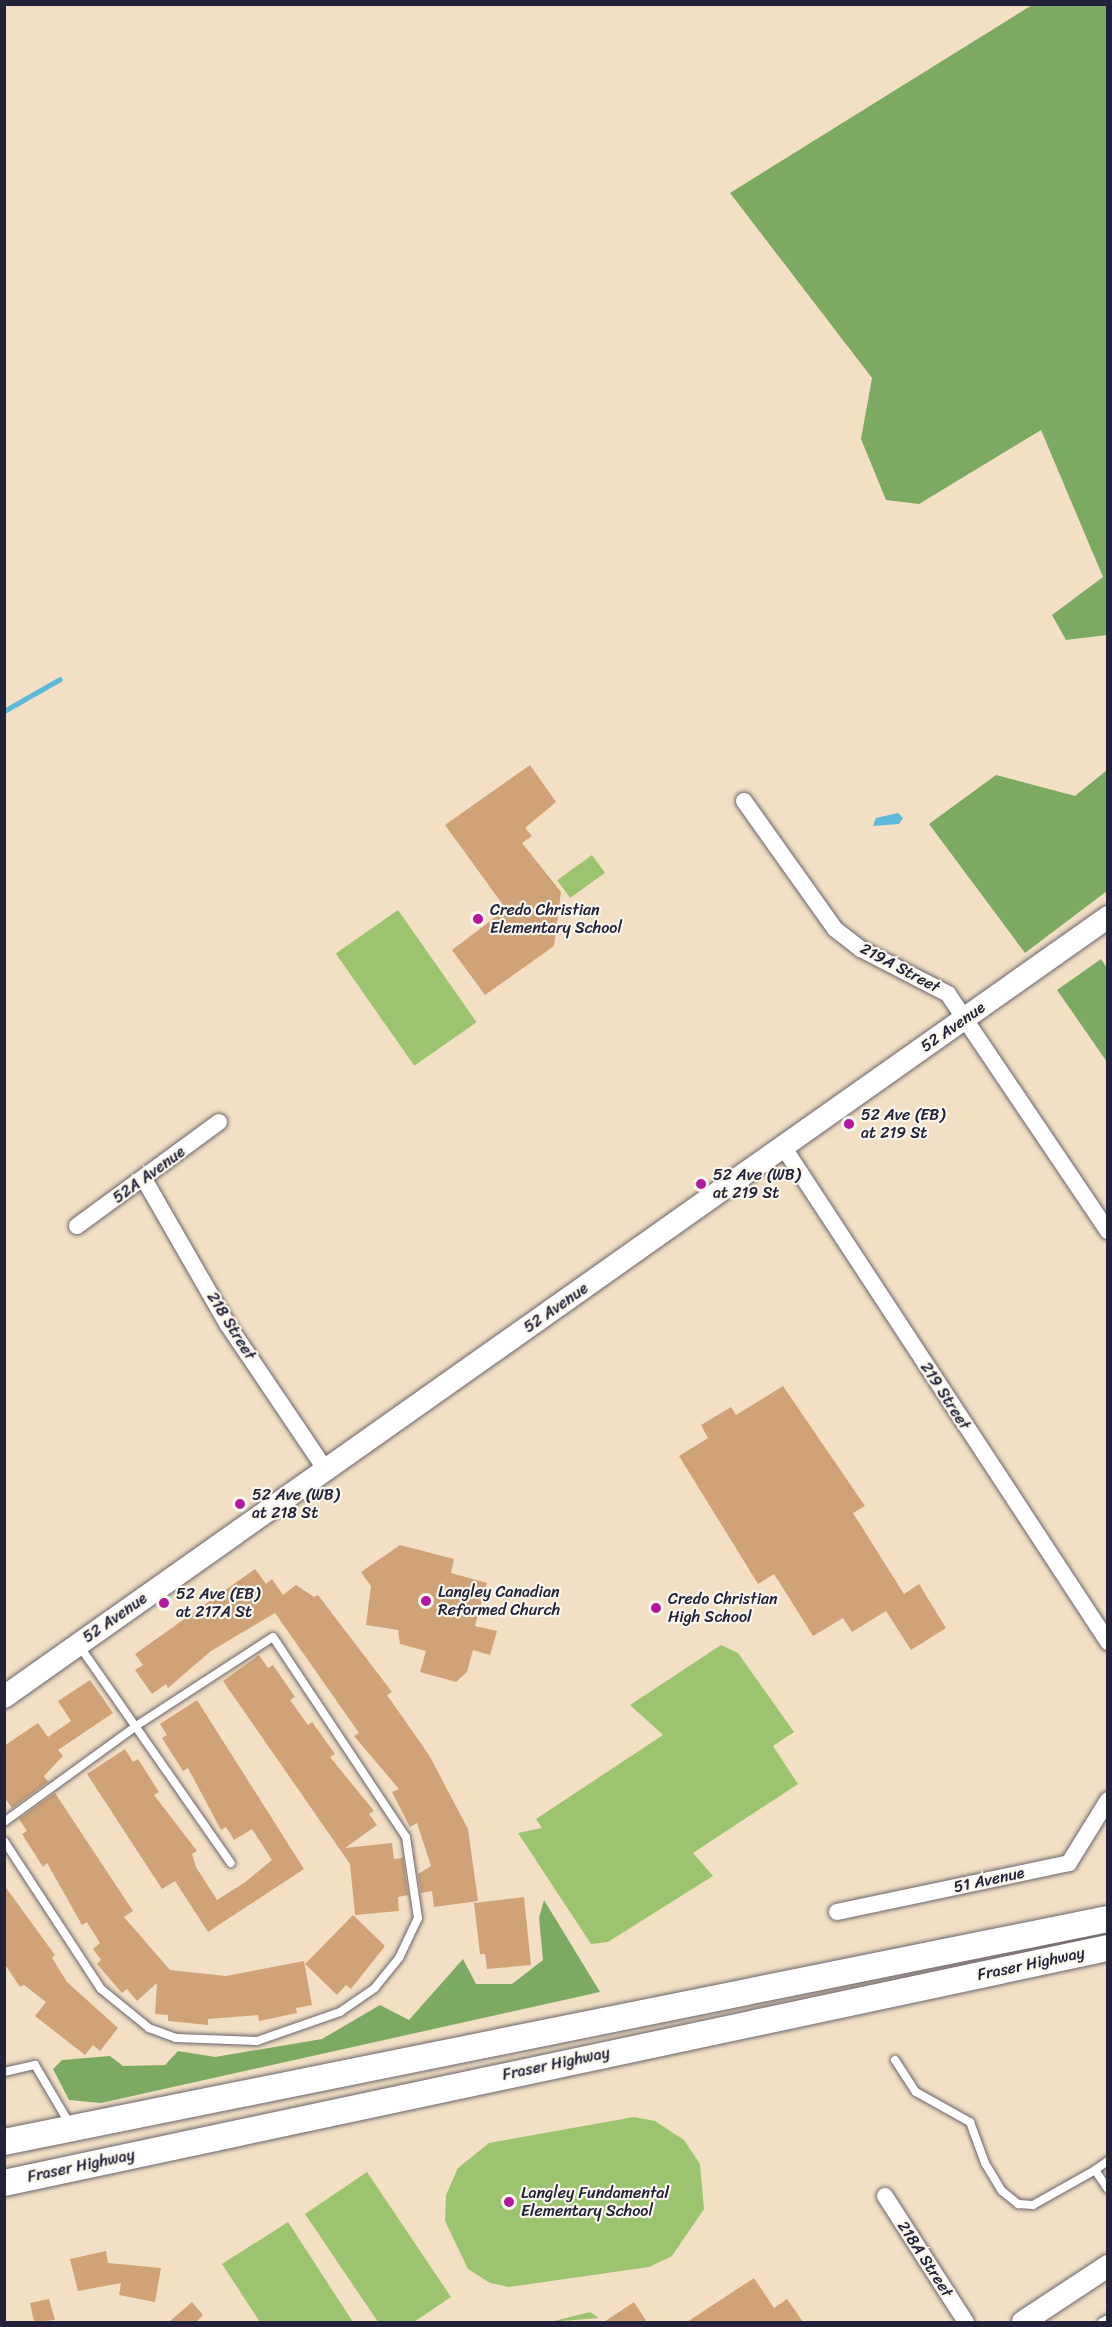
<!DOCTYPE html>
<html>
<head>
<meta charset="utf-8">
<style>
	body { margin:0 }
	#map { position:relative; width:1112px; height:2327px; overflow:hidden; background:#f3e0c4; font-family:Sriracha,sans-serif }
	div>[style] { position:absolute }
	.green>* { inset:0; background:#9cc470; transform-origin:0 0 }
	.forest>* { inset:0; background:#7daa62 }
	.water>* { inset:0; background:#5cb9da }
	.stream>* { height:5px; margin:-2.5px; padding:0 2.5px; transform-origin:2.5px; border-radius:2.5px; background:#5cb9da }
	.building>* { inset:0; background:#cfa377 }
	.roads { filter:drop-shadow(0 0 2px #6b646b) drop-shadow(0 0 2px #6b646b) }
	.lane>* { height:8px; margin:-4px; padding:0 4px; transform-origin:4px; border-radius:4px; background:#fff }
	.street>* { height:16px; margin:-8px; padding:0 8px; transform-origin:8px; border-radius:8px; background:#fff }
	.secondary>* { height:22px; margin:-11px; padding:0 11px; transform-origin:11px; border-radius:11px; background:#fff }
	.primary>* { height:26px; margin:-13px; padding:0 13px; transform-origin:13px; border-radius:13px; background:#fff }
	.dots>* { width:16px; height:16px; translate:-50% -50%; box-sizing:border-box; border:3px solid #fbf7ec; border-radius:50% }
	span { translate:-50% -50%; white-space:nowrap; text-align:center; line-height:1.15; -webkit-text-stroke:4.5px #fbf7ec; paint-order:stroke }
	.poi-label { font-size:16px; color:#22223b }
	.left { translate:0 -50%; text-align:left }
	.street-label { font-size:16px; color:#22223b }
	.frame { position:absolute; inset:0; border:6px solid #22223b; pointer-events:none }
</style>
</head>
<body>
<div id="map">
	<div class="green">
		<i style="left:592px;top:855px;width:22px;height:43px;rotate:54deg"></i>
		<i style="left:398px;top:910px;width:137px;height:76px;rotate:55deg"></i>
		<i style="clip-path:polygon(721px 1645px,738px 1653px,794px 1732px,773px 1746px,798px 1784px,693px 1853px,713px 1876px,608px 1942px,591px 1944px,518px 1833px,542px 1828px,536px 1819px,663px 1735px,630px 1705px)"></i>
		<i style="clip-path:polygon(634px 2117px,655px 2121px,684px 2140px,700px 2164px,704px 2209px,672px 2256px,649px 2267px,509px 2287px,490px 2283px,468px 2269px,445px 2221px,446px 2195px,458px 2168px,489px 2143px)"></i>
		<i style="clip-path:polygon(367px 2172px,451px 2297px,414px 2322px,378px 2322px,305px 2214px)"></i>
		<i style="clip-path:polygon(288px 2222px,353px 2322px,260px 2322px,222px 2264px)"></i>
		<i style="clip-path:polygon(590px 2312px,599px 2318px,550px 2322px)"></i>
	</div>
	<div class="forest">
		<i style="clip-path:polygon(1032px 5px,1107px 5px,1107px 635px,1066px 640px,1052px 615px,1103px 577px,1041px 430px,919px 504px,886px 500px,861px 439px,872px 378px,730px 193px)"></i>
		<i style="clip-path:polygon(1107px 770px,1107px 891px,1025px 953px,929px 824px,996px 775px,1075px 796px)"></i>
		<i style="clip-path:polygon(1101px 959px,1107px 968px,1107px 1062px,1057px 990px)"></i>
		<i style="clip-path:polygon(544px 1900px,600px 1992px,101px 2103px,69px 2100px,53px 2069px,62px 2060px,110px 2056px,123px 2066px,165px 2065px,178px 2051px,215px 2057px,322px 2039px,380px 2005px,409px 2020px,463px 1959px,476px 1984px,512px 1984px,543px 1960px,539px 1918px)"></i>
	</div>
	<div class="water">
		<i style="clip-path:polygon(898px 813px,903px 818px,899px 824px,873px 826px,876px 818px)"></i>
	</div>
	<div class="stream">
		<i style="left:4px;top:711px;width:64px;rotate:-29.7deg"></i>
	</div>
	<div class="building">
		<i style="clip-path:polygon(530px 765px,556px 802px,525px 828px,532px 836px,522px 843px,561px 892px,554px 946px,485px 995px,452px 950px,506px 909px,445px 825px)"></i>
		<i style="clip-path:polygon(783px 1386px,865px 1506px,853px 1513px,904px 1594px,919px 1584px,946px 1628px,911px 1650px,886px 1611px,852px 1632px,843px 1618px,813px 1636px,774px 1574px,758px 1584px,679px 1456px,708px 1438px,701px 1425px,731px 1407px,736px 1415px)"></i>
		<i style="clip-path:polygon(400px 1545px,454px 1559px,451px 1573px,487px 1583px,475px 1626px,497px 1631px,490px 1655px,473px 1650px,467px 1672px,456px 1682px,420px 1672px,426px 1651px,400px 1644px,398px 1630px,366px 1625px,371px 1586px,361px 1572px)"></i>
		<i style="clip-path:polygon(255px 1569px,266px 1584px,272px 1579px,283px 1595px,296px 1585px,314px 1597px,318px 1595px,392px 1692px,387px 1695px,429px 1755px,468px 1829px,478px 1901px,434px 1907px,432px 1891px,421px 1893px,418px 1874px,431px 1866px,417px 1823px,410px 1827px,392px 1792px,399px 1789px,354px 1736px,359px 1733px,275px 1613px,211px 1651px,168px 1688px,166px 1684px,152px 1694px,135px 1670px,143px 1665px,135px 1654px)"></i>
		<i style="clip-path:polygon(259px 1655px,268px 1668px,273px 1665px,295px 1697px,290px 1700px,308px 1725px,312px 1722px,335px 1754px,330px 1757px,374px 1811px,369px 1814px,377px 1825px,345px 1848px,392px 1843px,394px 1859px,403px 1858px,408px 1895px,398px 1897px,399px 1911px,355px 1915px,350px 1864px,223px 1681px)"></i>
		<i style="clip-path:polygon(90px 1680px,113px 1713px,58px 1750px,63px 1756px,44px 1776px,48px 1782px,12px 1808px,4px 1797px,4px 1746px,38px 1723px,48px 1737px,71px 1721px,58px 1701px)"></i>
		<i style="clip-path:polygon(197px 1700px,304px 1869px,208px 1932px,175px 1881px,162px 1889px,87px 1774px,125px 1749px,133px 1762px,138px 1759px,159px 1792px,154px 1795px,197px 1851px,192px 1854px,196px 1867px,217px 1900px,244px 1883px,272px 1860px,252px 1829px,234px 1840px,226px 1827px,221px 1830px,188px 1768px,183px 1771px,162px 1738px,167px 1735px,160px 1724px)"></i>
		<i style="clip-path:polygon(55px 1793px,133px 1911px,124px 1917px,170px 1970px,226px 1976px,304px 1961px,312px 2005px,296px 2008px,297px 2013px,259px 2021px,258px 2015px,208px 2019px,208px 2025px,168px 2021px,168px 2015px,155px 2014px,157px 1983px,137px 2001px,127px 1989px,122px 1993px,97px 1964px,101px 1960px,93px 1949px,100px 1943px,87px 1922px,82px 1925px,47px 1863px,43px 1867px,22px 1834px,27px 1831px,19px 1819px)"></i>
		<i style="clip-path:polygon(4px 1885px,55px 1955px,52px 1958px,67px 1982px,118px 2028px,100px 2051px,93px 2045px,85px 2055px,35px 2016px,46px 2002px,24px 1985px,20px 1987px,4px 1963px)"></i>
		<i style="clip-path:polygon(524px 1897px,531px 1965px,487px 1969px,485px 1954px,480px 1954px,474px 1903px)"></i>
		<i style="clip-path:polygon(353px 1915px,385px 1946px,351px 1989px,346px 1985px,337px 1995px,305px 1964px)"></i>
		<i style="clip-path:polygon(106px 2251px,108px 2263px,161px 2268px,155px 2302px,119px 2295px,121px 2283px,78px 2291px,70px 2259px)"></i>
		<i style="clip-path:polygon(754px 2278px,774px 2308px,787px 2299px,803px 2322px,687px 2322px)"></i>
		<i style="clip-path:polygon(49px 2299px,55px 2320px,34px 2322px,30px 2303px)"></i>
		<i style="clip-path:polygon(192px 2302px,203px 2315px,196px 2322px,169px 2322px)"></i>
		<i style="clip-path:polygon(634px 2302px,647px 2322px,604px 2322px)"></i>
	</div>
	<div class="roads">
		<div class="lane">
			<i style="left:78px;top:1644px;width:267px;rotate:55.1deg"></i>
			<i style="left:4px;top:1822px;width:163px;rotate:-36deg"></i>
			<i style="left:136px;top:1726px;width:163px;rotate:-33deg"></i>
			<i style="left:273px;top:1637px;width:240px;rotate:56.4deg"></i>
			<i style="left:406px;top:1837px;width:82px;rotate:81.6deg"></i>
			<i style="left:418px;top:1918px;width:44px;rotate:115.4deg"></i>
			<i style="left:399px;top:1958px;width:38px;rotate:129deg"></i>
			<i style="left:375px;top:1988px;width:42px;rotate:145.6deg"></i>
			<i style="left:340px;top:2012px;width:88px;rotate:160.7deg"></i>
			<i style="left:257px;top:2041px;width:81px;rotate:-177.9deg"></i>
			<i style="left:176px;top:2038px;width:29px;rotate:-160deg"></i>
			<i style="left:149px;top:2028px;width:62px;rotate:-140.9deg"></i>
			<i style="left:101px;top:1989px;width:177px;rotate:-123.2deg"></i>
			<i style="left:895px;top:2060px;width:38px;rotate:57deg"></i>
			<i style="left:916px;top:2092px;width:62px;rotate:29.1deg"></i>
			<i style="left:970px;top:2122px;width:44px;rotate:69.9deg"></i>
			<i style="left:985px;top:2163px;width:33px;rotate:59deg"></i>
			<i style="left:1002px;top:2191px;width:21px;rotate:39deg"></i>
			<i style="left:1018px;top:2204px;width:15px;rotate:4deg"></i>
			<i style="left:1033px;top:2205px;width:71px;rotate:-29.4deg"></i>
			<i style="left:1095px;top:2170px;width:23px;rotate:56deg"></i>
			<i style="left:4px;top:2072px;width:32px;rotate:-13deg"></i>
			<i style="left:35px;top:2065px;width:71px;rotate:59.5deg"></i>
			<i style="left:1095px;top:2170px;width:16px;rotate:-35deg"></i>
			<i style="left:1102px;top:2322px;width:7px;rotate:-27deg"></i>
		</div>
		<div class="street">
			<i style="left:744px;top:801px;width:157px;rotate:54.6deg"></i>
			<i style="left:835px;top:929px;width:33px;rotate:38deg"></i>
			<i style="left:861px;top:949px;width:98px;rotate:27.3deg"></i>
			<i style="left:948px;top:994px;width:286px;rotate:56deg"></i>
			<i style="left:784px;top:1148px;width:591px;rotate:56.74deg"></i>
			<i style="left:144px;top:1179px;width:168px;rotate:60.1deg"></i>
			<i style="left:228px;top:1325px;width:174px;rotate:56deg"></i>
			<i style="left:77px;top:1226px;width:176px;rotate:-36.2deg"></i>
			<i style="left:837px;top:1912px;width:237px;rotate:-11.9deg"></i>
			<i style="left:1069px;top:1863px;width:74px;rotate:-58.2deg"></i>
			<i style="left:885px;top:2196px;width:150px;rotate:57.3deg"></i>
		</div>
		<div class="secondary">
			<i style="left:4px;top:1697px;width:1352px;rotate:-35.24deg"></i>
			<i style="left:1023px;top:2322px;width:102px;rotate:-33.4deg"></i>
		</div>
		<div class="primary">
			<i style="left:4px;top:2142px;width:1126px;rotate:-11.42deg"></i>
			<i style="left:4px;top:2183px;width:1129px;rotate:-12.02deg"></i>
		</div>
	</div>
	<div class="dots">
		<i style="left:478px;top:919px;background:#b5179e"></i>
		<i style="left:849px;top:1124px;background:#b5179e"></i>
		<i style="left:701px;top:1184px;background:#b5179e"></i>
		<i style="left:240px;top:1504px;background:#b5179e"></i>
		<i style="left:426px;top:1601px;background:#b5179e"></i>
		<i style="left:164px;top:1603px;background:#b5179e"></i>
		<i style="left:656px;top:1608px;background:#b5179e"></i>
		<i style="left:509px;top:2202px;background:#b5179e"></i>
	</div>
	<div class="poi-label">
		<span class="left" style="left:490px;top:919px">Credo Christian<br>Elementary School</span>
		<span class="left" style="left:861px;top:1124px">52 Ave (EB)<br>at 219 St</span>
		<span class="left" style="left:713px;top:1184px">52 Ave (WB)<br>at 219 St</span>
		<span class="left" style="left:252px;top:1504px">52 Ave (WB)<br>at 218 St</span>
		<span class="left" style="left:438px;top:1601px">Langley Canadian<br>Reformed Church</span>
		<span class="left" style="left:176px;top:1603px">52 Ave (EB)<br>at 217A St</span>
		<span class="left" style="left:668px;top:1608px">Credo Christian<br>High School</span>
		<span class="left" style="left:521px;top:2202px">Langley Fundamental<br>Elementary School</span>
	</div>
	<div class="street-label">
		<span style="left:900px;top:968px;rotate:28deg">219A Street</span>
		<span style="left:953px;top:1027px;rotate:-35deg">52 Avenue</span>
		<span style="left:149px;top:1175px;rotate:-36deg">52A Avenue</span>
		<span style="left:556px;top:1308px;rotate:-35deg">52 Avenue</span>
		<span style="left:231px;top:1326px;rotate:58deg">218 Street</span>
		<span style="left:945px;top:1396px;rotate:57deg">219 Street</span>
		<span style="left:115px;top:1618px;rotate:-35deg">52 Avenue</span>
		<span style="left:989px;top:1880px;rotate:-12deg">51 Avenue</span>
		<span style="left:1031px;top:1964px;rotate:-12deg">Fraser Highway</span>
		<span style="left:556px;top:2064px;rotate:-12deg">Fraser Highway</span>
		<span style="left:81px;top:2166px;rotate:-12deg">Fraser Highway</span>
		<span style="left:925px;top:2259px;rotate:57deg">218A Street</span>
	</div>
	<div class="frame"></div>
</div>
</body>
</html>
